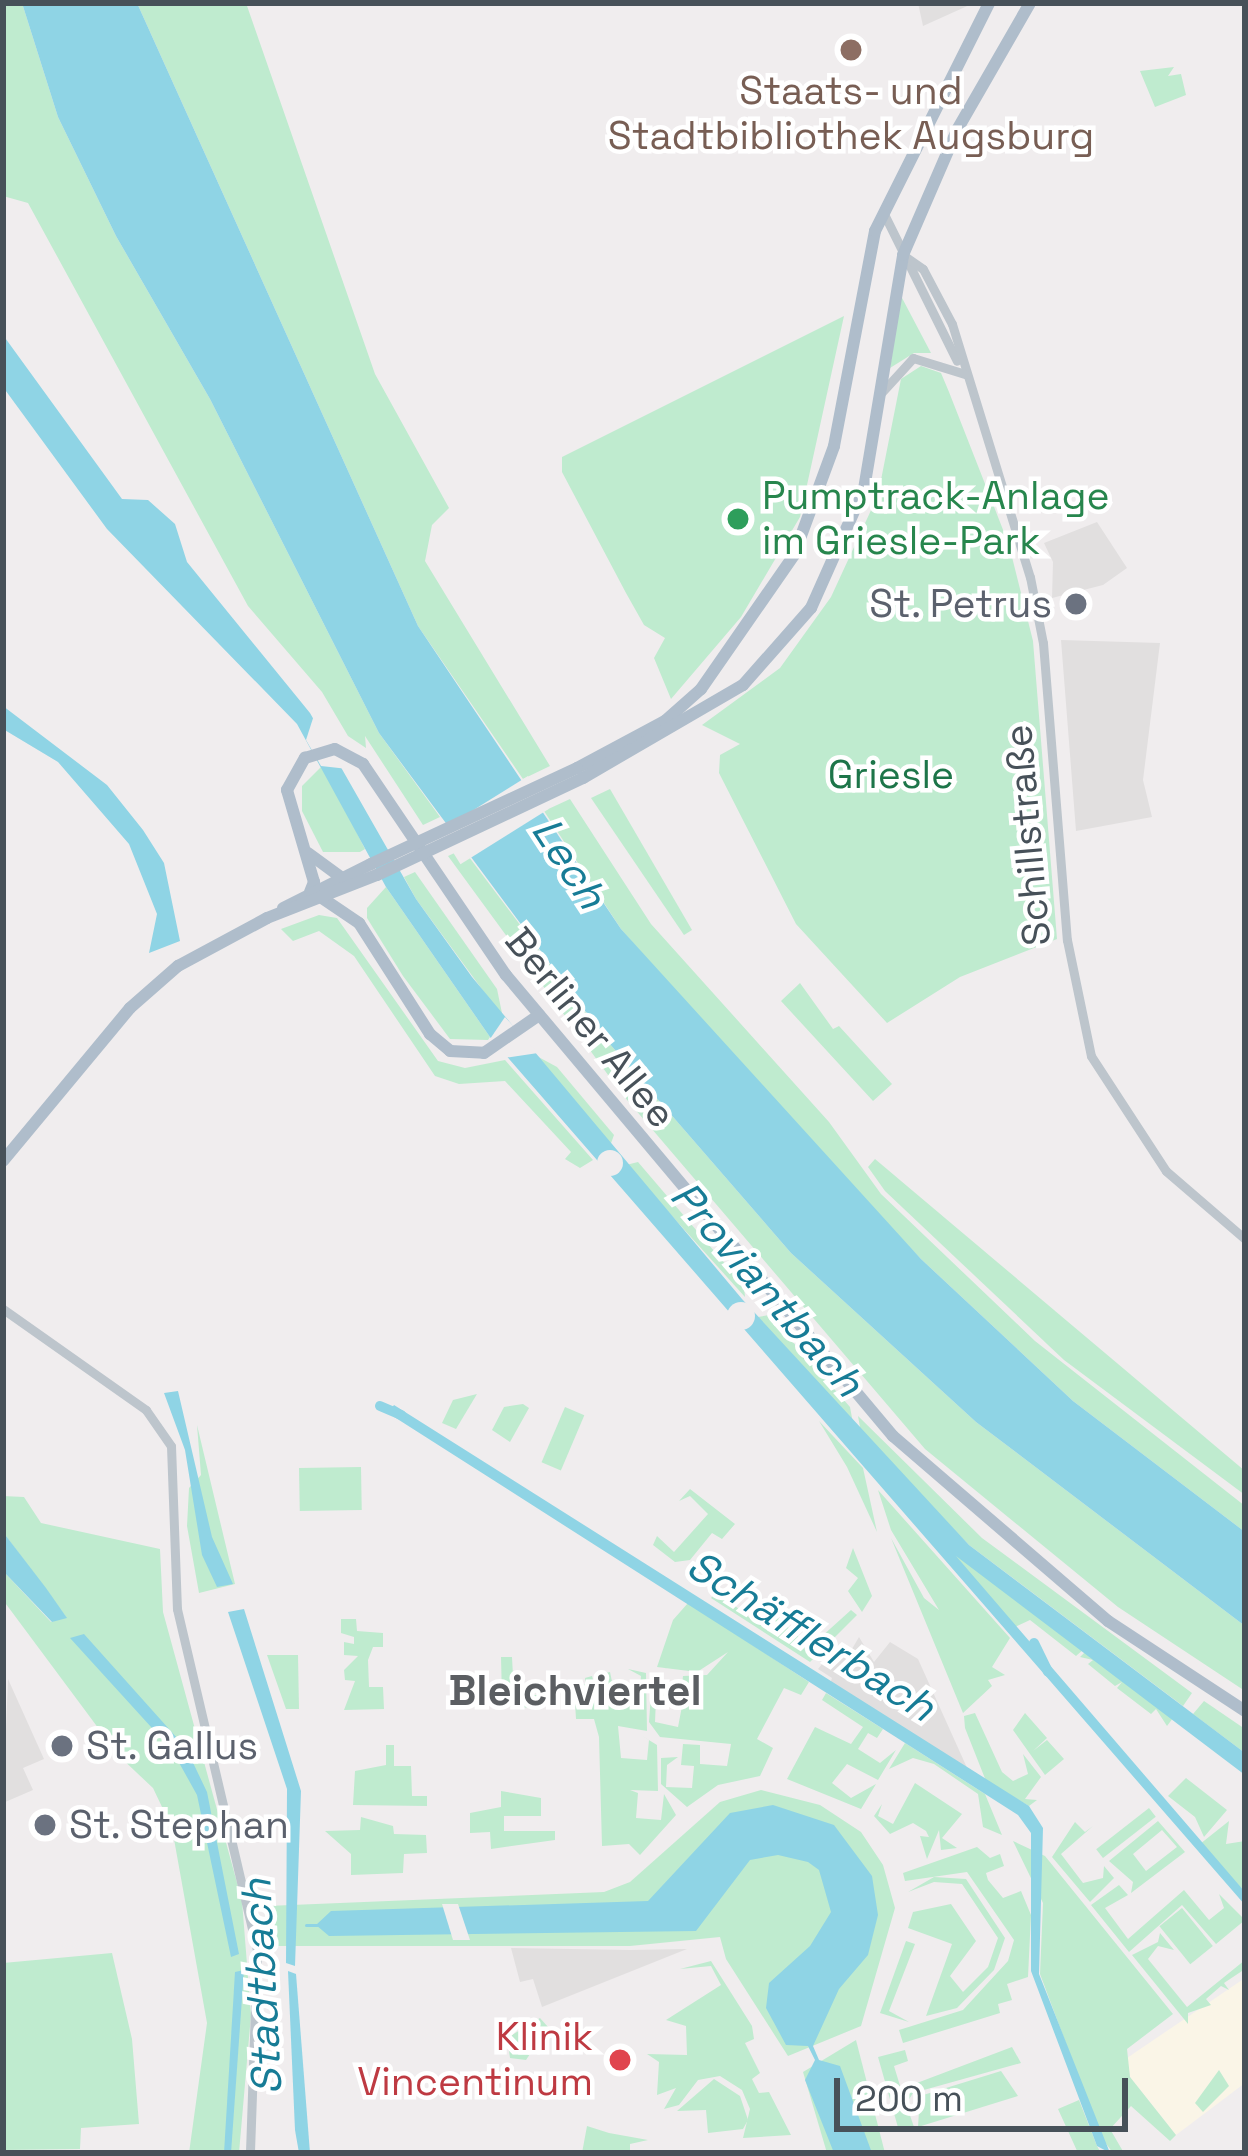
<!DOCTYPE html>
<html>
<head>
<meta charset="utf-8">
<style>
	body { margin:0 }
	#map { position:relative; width:1248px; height:2156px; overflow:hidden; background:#f0edee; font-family:"Space Grotesk",sans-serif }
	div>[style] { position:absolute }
	.commercial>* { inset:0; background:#faf5e7 }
	.education>* { inset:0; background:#e1dfdf }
	.green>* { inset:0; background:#bfebcf; transform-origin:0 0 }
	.water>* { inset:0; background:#8fd4e5 }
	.pier>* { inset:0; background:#f0edee; transform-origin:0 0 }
	.round { border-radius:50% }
	.stream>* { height:3px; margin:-1.5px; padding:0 1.5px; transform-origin:1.5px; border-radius:1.5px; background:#8fd4e5 }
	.canal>* { height:10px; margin:-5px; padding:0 5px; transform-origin:5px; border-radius:5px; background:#8fd4e5 }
	.minor>* { height:9px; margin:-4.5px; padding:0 4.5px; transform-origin:4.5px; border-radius:4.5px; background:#bdc5cc }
	.major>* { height:12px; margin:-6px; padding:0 6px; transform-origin:6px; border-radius:6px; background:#afbdcb }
	.major-bridge>* { height:12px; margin:-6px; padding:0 6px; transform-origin:6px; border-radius:6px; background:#afbdcb }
	.dots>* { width:33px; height:33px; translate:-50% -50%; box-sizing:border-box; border:6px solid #fff; border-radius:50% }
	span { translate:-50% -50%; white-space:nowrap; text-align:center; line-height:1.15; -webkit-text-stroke:9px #fff; paint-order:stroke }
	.education-label { font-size:39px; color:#785e54 }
	.leisure-label { font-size:39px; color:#27864d }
	.left { translate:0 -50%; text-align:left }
	.worship-label { font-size:39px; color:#5b616d }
	.right { translate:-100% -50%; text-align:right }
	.park-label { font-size:39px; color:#1d7549 }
	.street-label { font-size:39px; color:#475159 }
	.health-label { font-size:39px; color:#be3a42 }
	.water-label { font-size:42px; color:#177c96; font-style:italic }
	.neighbourhood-label { font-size:42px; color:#5b5e62; font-weight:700 }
	.frame { position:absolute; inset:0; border:6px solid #475159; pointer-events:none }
	.scale { position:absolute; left:834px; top:2078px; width:294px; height:54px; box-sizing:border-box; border:6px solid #475159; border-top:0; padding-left:15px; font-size:36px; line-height:42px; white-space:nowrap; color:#475159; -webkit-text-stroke:9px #fff; paint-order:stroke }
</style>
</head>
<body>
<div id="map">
	<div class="commercial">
		<i style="clip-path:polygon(1245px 1978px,1245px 2083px,1176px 2135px,1130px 2077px,1127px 2058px)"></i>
	</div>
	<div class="education">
		<i style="clip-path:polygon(918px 3px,974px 3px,923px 26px)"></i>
		<i style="clip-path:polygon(1097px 522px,1127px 568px,1103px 585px,1052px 598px,1053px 562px,1044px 543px)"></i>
		<i style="clip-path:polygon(1061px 640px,1160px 643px,1143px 780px,1152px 817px,1076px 831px)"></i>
		<i style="clip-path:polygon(859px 1637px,874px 1662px,890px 1642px,918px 1659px,968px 1770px,830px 1684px,832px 1678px,818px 1669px,830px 1654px,849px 1654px)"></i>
		<i style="clip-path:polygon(8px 1679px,44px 1759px,23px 1768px,33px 1790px,3px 1803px)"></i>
		<i style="clip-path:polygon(511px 1948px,630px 1950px,687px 1949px,542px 2007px,533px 1979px,520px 1982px)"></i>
	</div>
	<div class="green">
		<i style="clip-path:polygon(3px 3px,22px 3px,58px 117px,116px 236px,210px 399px,379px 733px,440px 817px,423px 825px,365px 736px,366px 748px,348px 736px,322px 692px,248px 606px,28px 203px,3px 196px)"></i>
		<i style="clip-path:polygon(137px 3px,246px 3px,375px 374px,449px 508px,432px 525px,425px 561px,550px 766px,523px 779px,418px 626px)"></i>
		<i style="clip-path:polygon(1174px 67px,1168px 76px,1181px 74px,1186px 95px,1155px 107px,1140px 71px)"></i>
		<i style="clip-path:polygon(901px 296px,931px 353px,914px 353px,890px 368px)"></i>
		<i style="clip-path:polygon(844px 316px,800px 517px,741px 617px,671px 699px,654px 658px,665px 638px,644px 625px,626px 593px,562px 472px,562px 457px)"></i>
		<i style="clip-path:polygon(921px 366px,941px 373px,949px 392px,1009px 545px,1033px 641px,1057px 939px,960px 977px,887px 1023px,796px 924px,719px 773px,720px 755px,740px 744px,702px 725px,780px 668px,831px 597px,878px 495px,901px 379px)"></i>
		<i style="clip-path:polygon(323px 765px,365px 849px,360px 852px,323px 852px,302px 811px,302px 786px)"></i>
		<i style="clip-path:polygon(610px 789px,692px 930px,684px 935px,591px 798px)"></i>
		<i style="clip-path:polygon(570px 799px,651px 924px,829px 1122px,881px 1194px,1035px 1341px,1245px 1506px,1245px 1532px,1073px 1401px,921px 1259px,766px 1096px,621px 929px,544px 811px)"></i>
		<i style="clip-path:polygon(463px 849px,609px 1043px,791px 1253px,976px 1422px,1245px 1626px,1245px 1691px,1118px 1607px,925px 1449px,622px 1094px,448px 856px)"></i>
		<i style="clip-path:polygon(415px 872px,497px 989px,503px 1018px,416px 899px,404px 877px)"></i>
		<i style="clip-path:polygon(386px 887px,490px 1037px,488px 1040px,450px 1039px,403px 976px,367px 918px,367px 908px)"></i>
		<i style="clip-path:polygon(319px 915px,337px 918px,438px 1061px,465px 1068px,505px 1060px,593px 1160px,580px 1168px,565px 1159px,571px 1152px,505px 1081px,459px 1084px,435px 1076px,354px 956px,319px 931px,293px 941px,281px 929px)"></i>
		<i style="clip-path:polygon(800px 983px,833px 1029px,839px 1026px,892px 1084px,873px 1101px,781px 1001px)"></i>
		<i style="clip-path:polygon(533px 1054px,557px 1067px,614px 1135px,610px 1146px)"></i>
		<i style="clip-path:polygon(875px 1159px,1245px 1471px,1245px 1495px,1064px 1360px,885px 1191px,868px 1167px)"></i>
		<i style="clip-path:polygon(638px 1162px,744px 1286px,745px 1297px,626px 1165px)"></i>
		<i style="clip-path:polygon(769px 1315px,850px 1407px,853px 1423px,758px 1317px)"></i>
		<i style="clip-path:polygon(477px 1394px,456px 1429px,442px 1423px,453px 1400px)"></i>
		<i style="clip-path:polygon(523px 1404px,529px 1408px,510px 1442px,492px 1430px,504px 1407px)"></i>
		<i style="left:565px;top:1407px;width:21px;height:60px;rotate:23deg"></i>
		<i style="clip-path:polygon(858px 1416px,982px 1538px,1192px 1693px,1183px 1706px,969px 1545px,861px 1433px)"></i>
		<i style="clip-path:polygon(819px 1421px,863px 1468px,877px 1532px,847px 1467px)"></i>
		<i style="clip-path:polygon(197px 1425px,235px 1584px,199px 1593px,187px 1526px,189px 1488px,201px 1475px)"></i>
		<i style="left:361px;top:1467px;width:43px;height:62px;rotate:89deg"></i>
		<i style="clip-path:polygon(690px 1489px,735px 1524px,722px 1539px,712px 1533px,690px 1560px,675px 1562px,653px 1545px,657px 1536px,674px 1552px,708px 1514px,690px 1496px,679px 1501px)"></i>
		<i style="clip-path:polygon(878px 1490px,1010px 1638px,992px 1667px,1005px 1675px,988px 1680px,992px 1686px,963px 1713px,891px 1538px,924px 1598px,939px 1610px,891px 1530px)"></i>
		<i style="clip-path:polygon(3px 1496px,24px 1497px,41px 1523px,160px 1549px,163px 1612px,242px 1901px,251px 2015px,239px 2153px,189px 2153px,207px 2023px,172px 1828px,153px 1788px,119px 1756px,3px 1600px,3px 1571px,51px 1622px,66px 1617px,3px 1532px)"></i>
		<i style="clip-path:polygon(853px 1548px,872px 1596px,862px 1612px,848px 1591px,858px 1578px,846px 1568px)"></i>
		<i style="clip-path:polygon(951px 1551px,1084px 1649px,1076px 1656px,1030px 1620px,1015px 1627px)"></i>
		<i style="clip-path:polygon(717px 1591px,757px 1624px,770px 1611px,810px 1647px,851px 1610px,857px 1615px,810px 1662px,711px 1598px)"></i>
		<i style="clip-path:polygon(evenodd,688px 1603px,809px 1682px,801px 1695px,784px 1688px,757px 1739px,773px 1748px,760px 1776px,718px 1785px,687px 1807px,661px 1784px,661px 1758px,678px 1757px,667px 1765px,666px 1787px,692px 1788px,694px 1766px,681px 1765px,683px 1744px,700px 1745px,700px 1764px,727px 1766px,731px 1744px,660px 1737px,649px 1722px,651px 1694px,681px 1695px,683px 1676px,707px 1675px,728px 1652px,697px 1672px,657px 1667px,673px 1620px,688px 1603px,656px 1699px,683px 1701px,678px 1727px,655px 1722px,656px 1699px)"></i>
		<i style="clip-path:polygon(341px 1619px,356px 1619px,357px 1631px,383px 1633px,383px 1647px,373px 1647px,368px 1660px,369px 1687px,383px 1687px,384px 1709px,344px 1710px,355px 1681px,345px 1680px,344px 1670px,358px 1656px,344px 1655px,344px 1642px,354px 1644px,354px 1637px,341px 1633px)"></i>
		<i style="clip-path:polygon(1086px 1651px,1173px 1718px,1167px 1726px,1156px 1709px,1151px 1714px,1117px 1688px,1122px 1682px,1115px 1686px,1088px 1664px,1093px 1660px,1080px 1657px)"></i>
		<i style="clip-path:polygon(267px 1655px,298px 1655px,299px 1709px,286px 1709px)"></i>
		<i style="clip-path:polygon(501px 1657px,512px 1657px,514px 1695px,539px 1695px,539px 1707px,512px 1708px,502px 1698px)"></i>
		<i style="clip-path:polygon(628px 1669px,646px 1673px,647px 1731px,618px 1726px,621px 1758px,647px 1760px,649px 1740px,639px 1734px,657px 1745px,658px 1791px,630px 1790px,638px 1793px,636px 1818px,661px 1820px,664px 1794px,676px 1815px,640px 1855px,629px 1844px,602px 1846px,599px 1737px,594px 1719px,576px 1719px,574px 1686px,586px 1684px,585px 1678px,592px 1676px,599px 1704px,607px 1701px,601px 1674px,610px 1672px,615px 1696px,639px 1698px,641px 1676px)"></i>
		<i style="clip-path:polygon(826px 1693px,883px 1729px,877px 1738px,868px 1733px,858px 1749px,880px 1763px,896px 1750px,878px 1780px,847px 1764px,832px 1783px,851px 1798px,876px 1784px,861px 1809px,787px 1779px,815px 1727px,851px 1744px,863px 1727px,822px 1700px)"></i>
		<i style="clip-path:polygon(1204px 1701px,1245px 1729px,1245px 1753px,1193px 1714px)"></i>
		<i style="clip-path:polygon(975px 1713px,1002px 1772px,1013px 1781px,1028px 1774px,1023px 1754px,1041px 1777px,1025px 1799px,1037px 1800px,1029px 1806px,986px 1781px,965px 1728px,964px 1716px)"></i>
		<i style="clip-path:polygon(1025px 1713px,1047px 1738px,1033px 1751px,1047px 1740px,1064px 1759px,1045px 1775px,1013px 1730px)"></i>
		<i style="clip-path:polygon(905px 1743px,985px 1794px,1002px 1835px,983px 1827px,978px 1794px,934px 1764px,913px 1758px,889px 1769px)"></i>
		<i style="clip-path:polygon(386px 1745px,394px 1745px,394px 1766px,411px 1766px,412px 1796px,427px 1796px,427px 1806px,353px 1805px,355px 1771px,386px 1765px)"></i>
		<i style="clip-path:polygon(1186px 1778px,1227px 1810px,1204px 1837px,1195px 1817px,1168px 1796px)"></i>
		<i style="clip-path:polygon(915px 1783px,962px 1814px,942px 1838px,957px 1848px,941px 1850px,939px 1830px,927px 1859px,920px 1836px,929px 1837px,926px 1831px,913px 1823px,890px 1834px,874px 1816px,882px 1804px,878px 1816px,893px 1824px)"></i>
		<i style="clip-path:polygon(761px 1790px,820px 1805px,861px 1832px,883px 1865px,895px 1908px,861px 2026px,788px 2056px,726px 1959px,720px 1937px,630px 1946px,270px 1946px,267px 1906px,604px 1892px,630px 1882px,720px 1802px)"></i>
		<i style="clip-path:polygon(501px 1791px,541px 1798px,541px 1816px,504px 1816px,504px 1831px,555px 1831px,555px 1840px,491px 1849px,490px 1832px,470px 1833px,470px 1813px,501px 1807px)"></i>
		<i style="left:1149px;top:1808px;width:11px;height:67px;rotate:52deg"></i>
		<i style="clip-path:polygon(361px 1817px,393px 1826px,394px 1834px,426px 1835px,427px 1853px,404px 1854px,403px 1873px,351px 1875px,351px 1854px,325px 1831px,360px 1830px)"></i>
		<i style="clip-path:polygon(evenodd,1158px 1821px,1185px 1852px,1131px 1893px,1133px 1882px,1109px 1861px,1158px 1821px,1162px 1830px,1177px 1847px,1146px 1871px,1133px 1854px,1162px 1830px)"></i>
		<i style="clip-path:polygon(1229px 1821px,1226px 1844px,1245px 1841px,1245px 1892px,1200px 1844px)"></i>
		<i style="clip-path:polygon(1075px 1822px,1085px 1832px,1093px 1826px,1061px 1854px,1083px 1883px,1103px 1878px,1104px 1866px,1114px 1878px,1090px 1902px,1052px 1857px)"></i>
		<i style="clip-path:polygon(1013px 1841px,1045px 1856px,1173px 2014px,1127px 2049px,1130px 2077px,1176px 2135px,1170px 2141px,1131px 2106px,1110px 2129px,1124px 2153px,1113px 2153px,1101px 2137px,1040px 1974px,1043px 1903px)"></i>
		<i style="clip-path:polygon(977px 1847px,990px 1858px,1000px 1854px,1004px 1866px,986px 1873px,988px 1880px,1003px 1898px,1021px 1891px,1031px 1915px,1028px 1977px,1007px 1984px,1012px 2000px,998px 2004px,1000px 2013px,903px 2043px,899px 2030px,963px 2010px,1008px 1961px,1014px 1940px,967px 1872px,905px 1881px,903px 1873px)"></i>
		<i style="clip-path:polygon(934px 1877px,966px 1879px,1005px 1938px,994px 1970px,957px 2008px,926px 2016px,952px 1944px,908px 1928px,913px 1912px,951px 1904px,976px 1941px,950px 1976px,963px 1992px,988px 1967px,998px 1938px,962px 1884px,934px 1882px,908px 1892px)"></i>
		<i style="clip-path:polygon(1119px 1885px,1128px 1895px,1105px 1908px,1128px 1939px,1184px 1890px,1209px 1920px,1224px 1908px,1219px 1894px,1245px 1920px,1216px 1944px,1182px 1905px,1129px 1952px,1091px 1905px)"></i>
		<i style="left:1182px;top:1908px;width:49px;height:29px;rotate:51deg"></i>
		<i style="clip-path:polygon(1160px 1933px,1174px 1950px,1158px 1946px,1148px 1959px,1187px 2007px,1245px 1960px,1245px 1969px,1224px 1983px,1229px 1990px,1221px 1986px,1206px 1999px,1211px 2005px,1188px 2013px,1188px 2024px,1132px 1955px,1158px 1942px)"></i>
		<i style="clip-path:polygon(906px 1941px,915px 1944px,889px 2011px,909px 2022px,880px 2013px)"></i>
		<i style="clip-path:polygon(112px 1953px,132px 2039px,139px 2124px,81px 2128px,80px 2149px,3px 2150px,3px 1963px)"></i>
		<i style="clip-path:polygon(711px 1961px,752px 2026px,754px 2039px,745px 2043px,760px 2073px,752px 2079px,759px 2093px,769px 2092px,791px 2135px,743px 2138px,750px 2109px,742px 2090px,720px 2076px,698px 2080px,679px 2105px,664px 2109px,676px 2088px,657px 2095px,659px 2062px,647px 2054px,687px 2055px,686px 2026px,666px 2020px,721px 1985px,711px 1966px,680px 1969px)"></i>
		<i style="clip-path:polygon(540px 2018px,548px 2027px,526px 2060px,510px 2058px,507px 2038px)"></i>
		<i style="clip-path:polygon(856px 2040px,885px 2153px,827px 2153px,803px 2072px)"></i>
		<i style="clip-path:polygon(1012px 2047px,1021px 2063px,913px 2093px,906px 2104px,914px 2127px,899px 2131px,878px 2057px,905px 2050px,908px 2061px,894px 2066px,901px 2089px)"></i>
		<i style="clip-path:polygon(1219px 2070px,1229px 2086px,1203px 2112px,1195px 2103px)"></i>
		<i style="clip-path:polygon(1001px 2071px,1018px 2096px,918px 2127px,920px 2096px)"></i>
		<i style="clip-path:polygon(714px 2079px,740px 2096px,748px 2120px,743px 2129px,708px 2133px,706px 2110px,677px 2111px)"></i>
		<i style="clip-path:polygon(1079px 2100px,1097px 2146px,1101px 2153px,1078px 2153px,1058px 2109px)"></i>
		<i style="clip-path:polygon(587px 2126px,609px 2133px,648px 2140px,630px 2144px,630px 2153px,582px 2153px)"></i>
	</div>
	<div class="water">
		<i style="clip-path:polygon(22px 3px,137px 3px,418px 626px,621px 929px,921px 1259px,1073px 1401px,1245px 1532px,1245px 1626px,976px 1422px,791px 1253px,609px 1043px,379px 733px,210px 399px,116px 236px,58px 117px)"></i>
		<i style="clip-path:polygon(3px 335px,122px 499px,148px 500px,175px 524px,187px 562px,310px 713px,416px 899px,472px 977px,742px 1299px,969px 1545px,1245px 1753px,1245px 1775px,956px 1556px,1245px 1892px,1245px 1905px,490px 1037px,386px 887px,297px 724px,107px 529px,3px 387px)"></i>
		<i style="clip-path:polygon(3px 706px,107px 785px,143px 830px,164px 863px,180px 941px,149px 953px,157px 914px,129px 844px,58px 762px,3px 729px)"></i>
		<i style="clip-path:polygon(178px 1391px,212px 1537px,233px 1584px,217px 1587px,202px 1555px,185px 1450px,164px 1393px)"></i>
		<i style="clip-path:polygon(394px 1405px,1029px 1806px,1043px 1828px,1039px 1974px,1110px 2153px,1097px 2146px,1031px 1971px,1031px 1833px,1018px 1815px,388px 1413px)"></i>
		<i style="clip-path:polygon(3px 1532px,46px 1588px,67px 1618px,52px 1622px,3px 1571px)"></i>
		<i style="clip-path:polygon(244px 1609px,301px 1791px,295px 1966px,286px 1963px,287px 1789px,228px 1612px)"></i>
		<i style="clip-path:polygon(84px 1634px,186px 1748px,207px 1792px,239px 1954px,231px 1957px,197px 1795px,172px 1750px,70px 1638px)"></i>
		<i style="clip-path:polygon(773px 1805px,834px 1825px,872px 1876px,878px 1915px,868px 1955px,839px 1989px,813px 2046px,819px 2060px,840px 2066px,872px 2153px,834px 2153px,805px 2080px,815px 2060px,808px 2046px,786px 2045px,766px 2008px,769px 1983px,810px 1946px,831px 1912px,819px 1870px,808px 1862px,778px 1855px,750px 1860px,696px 1931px,329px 1936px,316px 1925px,331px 1911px,648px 1901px,730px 1813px)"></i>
		<i style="clip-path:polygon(244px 1970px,231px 2153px,224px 2153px,235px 1972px)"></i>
		<i style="clip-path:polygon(288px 1971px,296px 1974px,310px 2153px,299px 2153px,295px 2130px)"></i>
	</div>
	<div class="pier">
		<i style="clip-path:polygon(315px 712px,349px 767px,348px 769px,321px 766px,306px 740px)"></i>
		<i style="left:528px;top:776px;width:39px;height:104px;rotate:58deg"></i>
		<i style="clip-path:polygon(505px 1017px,538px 1053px,504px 1058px,490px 1039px)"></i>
		<i class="round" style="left:597px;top:1150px;width:26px;height:26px"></i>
		<i class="round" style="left:727px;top:1302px;width:28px;height:28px"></i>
		<i style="clip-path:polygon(442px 1904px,458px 1904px,470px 1940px,453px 1940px)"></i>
	</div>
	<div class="stream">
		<i style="left:306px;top:1925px;width:11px"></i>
	</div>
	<div class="canal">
		<i style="left:380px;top:1406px;width:23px;rotate:23deg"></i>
		<i style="left:1034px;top:1643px;width:32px;rotate:64deg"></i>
	</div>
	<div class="minor">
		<i style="left:883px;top:212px;width:166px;rotate:63.6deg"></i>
		<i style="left:903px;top:255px;width:24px;rotate:35deg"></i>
		<i style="left:923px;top:269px;width:62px;rotate:62.2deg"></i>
		<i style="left:952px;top:324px;width:265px;rotate:72.9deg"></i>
		<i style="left:1030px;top:577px;width:67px;rotate:78.9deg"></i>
		<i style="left:1043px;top:643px;width:298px;rotate:85.4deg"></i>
		<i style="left:1067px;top:940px;width:118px;rotate:78.3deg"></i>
		<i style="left:1091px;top:1056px;width:137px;rotate:56.9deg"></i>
		<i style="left:1166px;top:1171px;width:104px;rotate:40.7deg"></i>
		<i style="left:882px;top:392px;width:46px;rotate:-47.6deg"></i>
		<i style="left:913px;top:358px;width:54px;rotate:17.1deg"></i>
		<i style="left:3px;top:1309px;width:175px;rotate:35.2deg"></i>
		<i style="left:146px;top:1410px;width:44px;rotate:55.2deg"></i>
		<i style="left:171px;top:1446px;width:163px;rotate:87.9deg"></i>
		<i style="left:177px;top:1609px;width:351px;rotate:76.8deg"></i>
		<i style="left:257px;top:1951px;width:202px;rotate:92deg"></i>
	</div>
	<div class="major">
		<i style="left:577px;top:768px;width:100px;rotate:-28.1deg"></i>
		<i style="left:665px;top:721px;width:48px;rotate:-41.6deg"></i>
		<i style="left:701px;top:689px;width:163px;rotate:-55.2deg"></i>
		<i style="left:794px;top:555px;width:116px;rotate:-69.8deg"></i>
		<i style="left:834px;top:446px;width:219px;rotate:-79.2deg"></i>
		<i style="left:875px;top:231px;width:255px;rotate:-63.4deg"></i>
		<i style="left:583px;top:778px;width:185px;rotate:-30.2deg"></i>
		<i style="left:743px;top:685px;width:103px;rotate:-48.6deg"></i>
		<i style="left:811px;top:608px;width:130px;rotate:-66deg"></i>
		<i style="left:864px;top:489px;width:237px;rotate:-80.5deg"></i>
		<i style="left:903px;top:255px;width:136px;rotate:-66.6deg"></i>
		<i style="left:957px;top:130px;width:146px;rotate:-60.1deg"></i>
		<i style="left:308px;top:853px;width:42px;rotate:36.3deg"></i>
		<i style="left:310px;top:892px;width:11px;rotate:-68deg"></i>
		<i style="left:314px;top:882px;width:96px;rotate:-106.4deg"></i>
		<i style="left:287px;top:790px;width:37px;rotate:-61deg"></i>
		<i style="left:305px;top:758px;width:31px;rotate:-17deg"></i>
		<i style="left:335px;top:749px;width:32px;rotate:28deg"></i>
		<i style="left:363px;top:764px;width:255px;rotate:55.9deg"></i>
		<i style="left:506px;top:975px;width:602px;rotate:49.99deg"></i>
		<i style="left:893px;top:1436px;width:284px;rotate:40.7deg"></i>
		<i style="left:1108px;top:1621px;width:164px;rotate:33.3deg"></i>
		<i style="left:322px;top:898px;width:45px;rotate:34deg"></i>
		<i style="left:359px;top:923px;width:132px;rotate:57.4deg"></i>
		<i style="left:430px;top:1034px;width:26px;rotate:40deg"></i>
		<i style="left:450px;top:1051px;width:34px;rotate:3deg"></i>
		<i style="left:484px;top:1053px;width:67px;rotate:-34.6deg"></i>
		<i style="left:283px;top:908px;width:98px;rotate:-26.6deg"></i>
		<i style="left:3px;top:1161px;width:199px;rotate:-50.3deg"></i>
		<i style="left:130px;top:1008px;width:64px;rotate:-41.2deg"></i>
		<i style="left:178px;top:966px;width:101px;rotate:-28.3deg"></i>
		<i style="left:267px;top:918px;width:118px;rotate:-21.4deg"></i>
	</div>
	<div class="major-bridge">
		<i style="left:371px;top:864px;width:227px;rotate:-25deg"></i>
		<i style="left:377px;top:875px;width:228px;rotate:-25.2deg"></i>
	</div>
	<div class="dots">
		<i style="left:851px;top:50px;background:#8d6e63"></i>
		<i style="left:738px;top:519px;background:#2e9e5b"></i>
		<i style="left:1076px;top:604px;background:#6b7280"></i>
		<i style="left:62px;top:1746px;background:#6b7280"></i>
		<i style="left:45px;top:1825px;background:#6b7280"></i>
		<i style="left:620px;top:2060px;background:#e0444e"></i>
	</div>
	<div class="education-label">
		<span style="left:851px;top:114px">Staats- und<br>Stadtbibliothek Augsburg</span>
	</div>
	<div class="leisure-label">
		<span class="left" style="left:762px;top:519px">Pumptrack-Anlage<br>im Griesle-Park</span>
	</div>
	<div class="worship-label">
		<span class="right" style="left:1052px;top:604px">St. Petrus</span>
		<span class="left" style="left:86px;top:1746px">St. Gallus</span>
		<span class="left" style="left:69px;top:1825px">St. Stephan</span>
	</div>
	<div class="park-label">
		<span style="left:891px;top:775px">Griesle</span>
	</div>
	<div class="street-label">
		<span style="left:1028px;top:835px;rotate:-95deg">Schillstraße</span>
		<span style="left:590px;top:1028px;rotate:51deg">Berliner Allee</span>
	</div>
	<div class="health-label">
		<span class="right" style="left:593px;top:2060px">Klinik<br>Vincentinum</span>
	</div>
	<div class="water-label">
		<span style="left:569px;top:863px;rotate:57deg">Lech</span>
		<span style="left:767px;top:1289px;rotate:49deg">Proviantbach</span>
		<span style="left:811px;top:1636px;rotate:32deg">Schäfflerbach</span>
		<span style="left:262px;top:1987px;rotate:-93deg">Stadtbach</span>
	</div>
	<div class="neighbourhood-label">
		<span style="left:575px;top:1691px">Bleichviertel</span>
	</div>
	<div class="frame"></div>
	<div class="scale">200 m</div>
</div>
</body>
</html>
